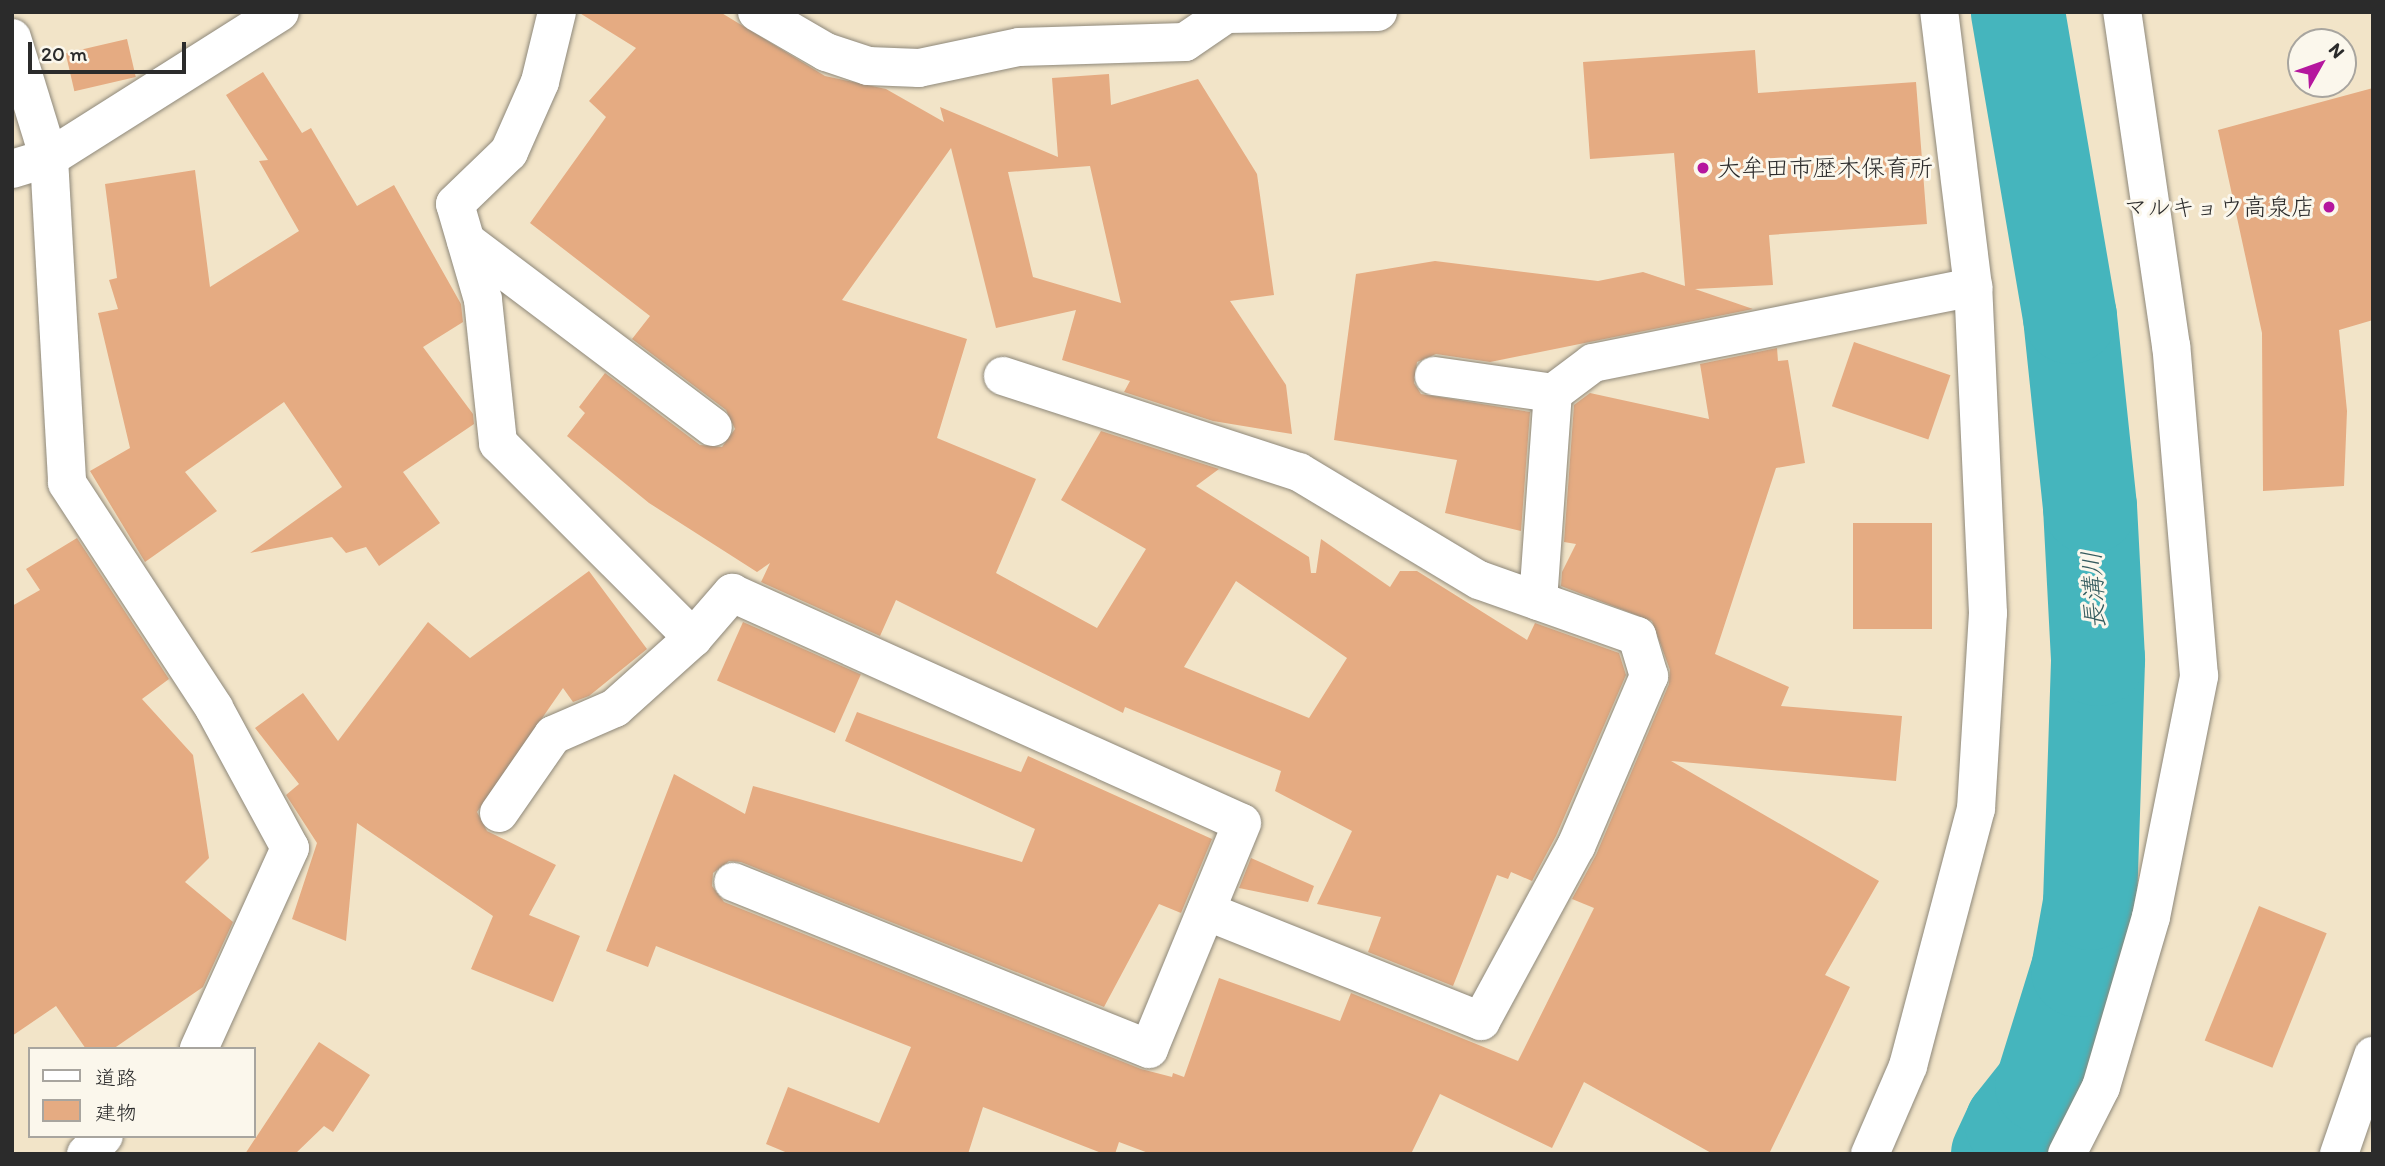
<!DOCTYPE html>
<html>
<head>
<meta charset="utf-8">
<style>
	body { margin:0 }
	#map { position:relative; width:2385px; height:1166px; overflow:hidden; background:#f2e4c8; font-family:Itim,"Klee One",sans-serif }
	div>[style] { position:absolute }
	.river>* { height:94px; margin:-47px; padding:0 47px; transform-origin:47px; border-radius:47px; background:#45b5bd }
	.building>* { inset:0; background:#e5ab82; transform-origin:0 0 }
	.roads { filter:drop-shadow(0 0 2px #8e887a) drop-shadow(0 0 2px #8e887a) }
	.street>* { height:38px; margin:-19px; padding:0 19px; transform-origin:19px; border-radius:19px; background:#fff }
	.secondary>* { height:38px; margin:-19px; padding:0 19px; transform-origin:19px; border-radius:19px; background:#fff }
	.dots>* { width:19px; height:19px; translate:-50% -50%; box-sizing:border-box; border:4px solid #fbf7ec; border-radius:50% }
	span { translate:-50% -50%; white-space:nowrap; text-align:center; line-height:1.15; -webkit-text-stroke:6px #fbf7ec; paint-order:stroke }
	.poi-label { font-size:24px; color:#2b2b2b }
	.left { translate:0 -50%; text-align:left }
	.right { translate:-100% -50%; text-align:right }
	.water-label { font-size:26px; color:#345b5e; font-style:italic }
	.frame { position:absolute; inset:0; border:14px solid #2b2b2b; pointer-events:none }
	.legend { position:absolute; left:28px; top:1047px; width:228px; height:91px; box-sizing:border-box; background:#fbf7ec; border:2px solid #a8a59f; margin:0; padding:9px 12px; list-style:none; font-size:21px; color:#2b2b2b }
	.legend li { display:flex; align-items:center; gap:14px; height:35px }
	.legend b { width:35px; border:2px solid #a8a59f }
	.north { position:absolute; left:2287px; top:28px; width:70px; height:70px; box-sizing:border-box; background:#fbf7ec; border:2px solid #a8a59f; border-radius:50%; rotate:50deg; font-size:19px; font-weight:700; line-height:28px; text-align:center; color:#2b2b2b }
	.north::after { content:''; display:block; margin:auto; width:24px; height:32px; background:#b5179e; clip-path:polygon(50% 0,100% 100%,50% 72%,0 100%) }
	.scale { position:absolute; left:28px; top:42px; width:158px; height:32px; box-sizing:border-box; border:4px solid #2b2b2b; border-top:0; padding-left:9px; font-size:21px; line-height:24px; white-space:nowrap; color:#2b2b2b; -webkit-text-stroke:5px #fbf7ec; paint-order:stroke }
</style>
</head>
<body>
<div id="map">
	<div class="river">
		<i style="left:1998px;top:1154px;width:33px;rotate:-65deg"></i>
		<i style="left:2012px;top:1124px;width:48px;rotate:-51.7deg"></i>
		<i style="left:2042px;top:1086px;width:121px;rotate:-72.8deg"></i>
		<i style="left:2078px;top:970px;width:68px;rotate:-79.8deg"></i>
		<i style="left:2090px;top:903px;width:244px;rotate:-88.1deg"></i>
		<i style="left:2098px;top:659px;width:152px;rotate:-93deg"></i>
		<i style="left:2090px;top:507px;width:191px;rotate:-96deg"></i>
		<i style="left:2070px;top:317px;width:309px;rotate:-99.7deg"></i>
	</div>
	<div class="building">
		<i style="clip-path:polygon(evenodd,578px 12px,720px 12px,825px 76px,886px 89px,944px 122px,940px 107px,1058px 157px,1052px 78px,1109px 74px,1111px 105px,1198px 79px,1257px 174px,1274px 295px,1230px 301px,1286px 385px,1292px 434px,1213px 421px,1124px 392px,1130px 381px,1062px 360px,1076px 310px,996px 328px,951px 148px,842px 300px,967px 339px,937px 438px,1036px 479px,996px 573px,1097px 628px,1146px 549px,1061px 500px,1101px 431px,1219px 469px,1196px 486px,1309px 557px,1311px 573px,1316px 573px,1321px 539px,1390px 587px,1400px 571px,1417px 571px,1527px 640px,1535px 623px,1619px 653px,1626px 675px,1556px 836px,1532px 881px,1511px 872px,1508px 879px,1497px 875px,1453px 986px,1368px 952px,1381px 917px,1317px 904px,1352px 831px,1275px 791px,1281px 771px,1125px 707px,1123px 713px,896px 600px,880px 636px,761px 582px,770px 563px,757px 572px,649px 503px,567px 436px,585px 413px,579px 407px,605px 373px,700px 445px,722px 447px,735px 429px,726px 410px,632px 339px,650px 316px,530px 223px,606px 117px,589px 101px,636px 48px,578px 12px,1090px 166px,1121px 303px,1033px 277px,1008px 172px,1090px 166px,578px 12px,1236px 581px,1347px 658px,1309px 718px,1184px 667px,1236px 581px)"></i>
		<i style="left:127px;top:39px;width:39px;height:63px;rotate:77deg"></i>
		<i style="clip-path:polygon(1755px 50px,1758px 93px,1916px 82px,1927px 224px,1769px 235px,1773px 285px,1695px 289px,1753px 309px,1490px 362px,1436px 354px,1417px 362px,1414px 383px,1421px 394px,1530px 412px,1521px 531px,1445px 513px,1457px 460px,1334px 440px,1356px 274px,1435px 261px,1598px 281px,1643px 272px,1685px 286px,1674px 153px,1590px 159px,1583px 62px)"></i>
		<i style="clip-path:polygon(263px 72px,302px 133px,311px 128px,357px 206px,394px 185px,461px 304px,463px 322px,423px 347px,473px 414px,474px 424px,403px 472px,440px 523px,379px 566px,366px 547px,346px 553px,332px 537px,250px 553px,342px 487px,284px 402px,185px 472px,217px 511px,145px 562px,90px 471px,130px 448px,98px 313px,118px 309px,109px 280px,117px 278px,105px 184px,195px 170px,210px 287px,299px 231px,259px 161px,268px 160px,226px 95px)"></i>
		<i style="clip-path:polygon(2373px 88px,2373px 320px,2339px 330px,2347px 411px,2344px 486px,2263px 491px,2262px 333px,2218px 130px)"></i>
		<i style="left:1854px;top:342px;width:102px;height:68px;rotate:19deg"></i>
		<i style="clip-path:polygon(1777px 348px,1778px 361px,1788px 360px,1805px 463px,1776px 468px,1715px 654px,1789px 687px,1781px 706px,1902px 716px,1896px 781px,1671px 761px,1879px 881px,1825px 975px,1850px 987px,1769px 1154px,1713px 1154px,1584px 1082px,1552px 1148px,1440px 1094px,1411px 1154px,1151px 1154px,1119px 1142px,1115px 1154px,1104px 1154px,983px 1107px,968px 1154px,790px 1154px,766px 1144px,788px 1087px,879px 1123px,911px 1047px,656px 946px,648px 967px,606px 951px,674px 774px,745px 814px,753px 786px,1022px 862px,1035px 829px,845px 741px,857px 712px,1021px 772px,1028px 756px,1212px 839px,1181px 913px,1159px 904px,1104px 1007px,741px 862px,729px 861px,713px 873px,712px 886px,724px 902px,1141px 1069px,1172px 1077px,1173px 1073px,1184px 1077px,1219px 978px,1340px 1021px,1351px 993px,1518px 1061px,1594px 908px,1572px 899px,1596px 855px,1669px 684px,1670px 670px,1652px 621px,1561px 586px,1562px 572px,1576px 544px,1564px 542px,1574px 405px,1590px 393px,1709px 419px,1700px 364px)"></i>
		<i style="left:1853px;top:523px;width:79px;height:106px"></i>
		<i style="clip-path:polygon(77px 538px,169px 679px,142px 699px,193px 755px,209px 858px,185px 882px,233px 922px,203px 987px,113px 1049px,86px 1049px,56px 1006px,12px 1036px,12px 606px,40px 590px,26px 569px)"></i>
		<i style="clip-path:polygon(589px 571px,647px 649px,589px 696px,573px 702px,563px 688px,477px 812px,487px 831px,556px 865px,529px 915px,580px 936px,553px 1002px,471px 969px,493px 916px,357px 823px,346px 941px,292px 919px,317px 843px,286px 795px,299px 784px,255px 728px,303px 693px,338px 741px,428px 622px,470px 658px)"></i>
		<i style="left:743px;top:622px;width:129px;height:64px;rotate:24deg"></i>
		<i style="clip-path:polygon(1251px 858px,1314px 886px,1308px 902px,1239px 888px)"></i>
		<i style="left:2259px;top:906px;width:73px;height:145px;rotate:22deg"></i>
		<i style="clip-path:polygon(319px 1042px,370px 1075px,333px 1132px,324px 1126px,295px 1154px,245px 1154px)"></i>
	</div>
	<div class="roads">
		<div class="street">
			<i style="left:557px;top:12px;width:72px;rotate:103.7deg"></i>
			<i style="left:540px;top:82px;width:77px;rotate:113.9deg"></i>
			<i style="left:509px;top:152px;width:75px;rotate:136.1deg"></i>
			<i style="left:455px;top:204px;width:100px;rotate:73.7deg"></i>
			<i style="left:483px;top:300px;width:144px;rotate:84deg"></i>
			<i style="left:498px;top:443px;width:276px;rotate:45deg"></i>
			<i style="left:757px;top:12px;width:80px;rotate:30.1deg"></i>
			<i style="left:826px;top:52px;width:44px;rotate:18.4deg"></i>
			<i style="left:868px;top:66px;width:51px;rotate:2.2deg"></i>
			<i style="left:919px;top:68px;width:102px;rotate:-11.9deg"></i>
			<i style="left:1019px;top:47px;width:166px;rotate:-1.7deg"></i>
			<i style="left:1185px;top:42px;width:50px;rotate:-34.3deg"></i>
			<i style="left:1226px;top:14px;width:152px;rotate:-0.8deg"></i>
			<i style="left:12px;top:38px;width:126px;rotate:72.9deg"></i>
			<i style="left:49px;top:158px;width:325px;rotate:86.8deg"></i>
			<i style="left:67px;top:483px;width:269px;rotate:56.8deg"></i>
			<i style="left:214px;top:708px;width:159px;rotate:61.5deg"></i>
			<i style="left:290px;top:848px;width:221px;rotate:114.4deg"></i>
			<i style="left:12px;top:169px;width:39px;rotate:-17deg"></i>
			<i style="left:49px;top:158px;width:273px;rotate:-32.3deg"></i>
			<i style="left:466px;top:241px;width:309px;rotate:37deg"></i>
			<i style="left:1003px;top:376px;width:311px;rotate:18deg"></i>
			<i style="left:1299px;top:472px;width:210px;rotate:31deg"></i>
			<i style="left:1479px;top:580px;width:168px;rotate:19.5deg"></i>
			<i style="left:1637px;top:636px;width:42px;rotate:73.3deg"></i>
			<i style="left:1649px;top:676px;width:185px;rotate:113.2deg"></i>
			<i style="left:1576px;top:846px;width:199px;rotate:118.5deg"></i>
			<i style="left:1481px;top:1021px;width:296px;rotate:-158.2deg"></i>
			<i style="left:1434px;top:376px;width:120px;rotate:8.1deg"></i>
			<i style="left:1538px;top:601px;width:209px;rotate:-85.9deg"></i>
			<i style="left:1553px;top:393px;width:50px;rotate:-36.9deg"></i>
			<i style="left:1593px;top:363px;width:388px;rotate:-11.3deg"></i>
			<i style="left:499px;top:813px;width:95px;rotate:-55.3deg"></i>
			<i style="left:553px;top:735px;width:68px;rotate:-23.5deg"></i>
			<i style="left:615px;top:708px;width:105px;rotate:-41.9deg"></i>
			<i style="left:693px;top:638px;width:60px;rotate:-49.1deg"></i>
			<i style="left:732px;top:593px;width:559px;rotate:24.27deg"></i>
			<i style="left:1242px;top:823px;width:244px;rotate:112.4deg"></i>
			<i style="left:1149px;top:1049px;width:448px;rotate:-158.1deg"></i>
			<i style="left:86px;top:1154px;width:25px;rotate:-45deg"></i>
			<i style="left:1870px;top:1154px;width:96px;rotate:-66.6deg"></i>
			<i style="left:1908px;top:1066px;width:266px;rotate:-75.2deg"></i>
			<i style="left:1976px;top:809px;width:196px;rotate:-86.5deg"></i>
			<i style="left:1988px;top:613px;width:326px;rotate:-92.6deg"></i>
			<i style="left:1973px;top:287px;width:277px;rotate:-97deg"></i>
			<i style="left:2067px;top:1154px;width:75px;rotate:-63.1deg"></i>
			<i style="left:2101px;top:1087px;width:177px;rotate:-73.6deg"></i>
			<i style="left:2151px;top:917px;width:246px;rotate:-78.7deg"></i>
			<i style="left:2199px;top:676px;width:331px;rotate:-94.8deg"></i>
			<i style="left:2171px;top:346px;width:338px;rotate:-98.3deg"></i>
		</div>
		<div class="secondary">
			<i style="left:2339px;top:1154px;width:104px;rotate:-70.9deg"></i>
		</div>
	</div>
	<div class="dots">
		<i style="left:1703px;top:168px;background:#b5179e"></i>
		<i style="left:2329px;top:207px;background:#b5179e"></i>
	</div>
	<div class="poi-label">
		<span class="left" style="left:1717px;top:168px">大牟田市歴木保育所</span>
		<span class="right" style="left:2315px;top:207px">マルキョウ高泉店</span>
	</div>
	<div class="water-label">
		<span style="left:2094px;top:590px;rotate:-93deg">長溝川</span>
	</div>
	<div class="frame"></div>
	<ul class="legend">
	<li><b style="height:9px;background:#fff"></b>道路</li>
	<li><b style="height:19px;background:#e5ab82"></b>建物</li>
	</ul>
	<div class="north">N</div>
	<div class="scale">20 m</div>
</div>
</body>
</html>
